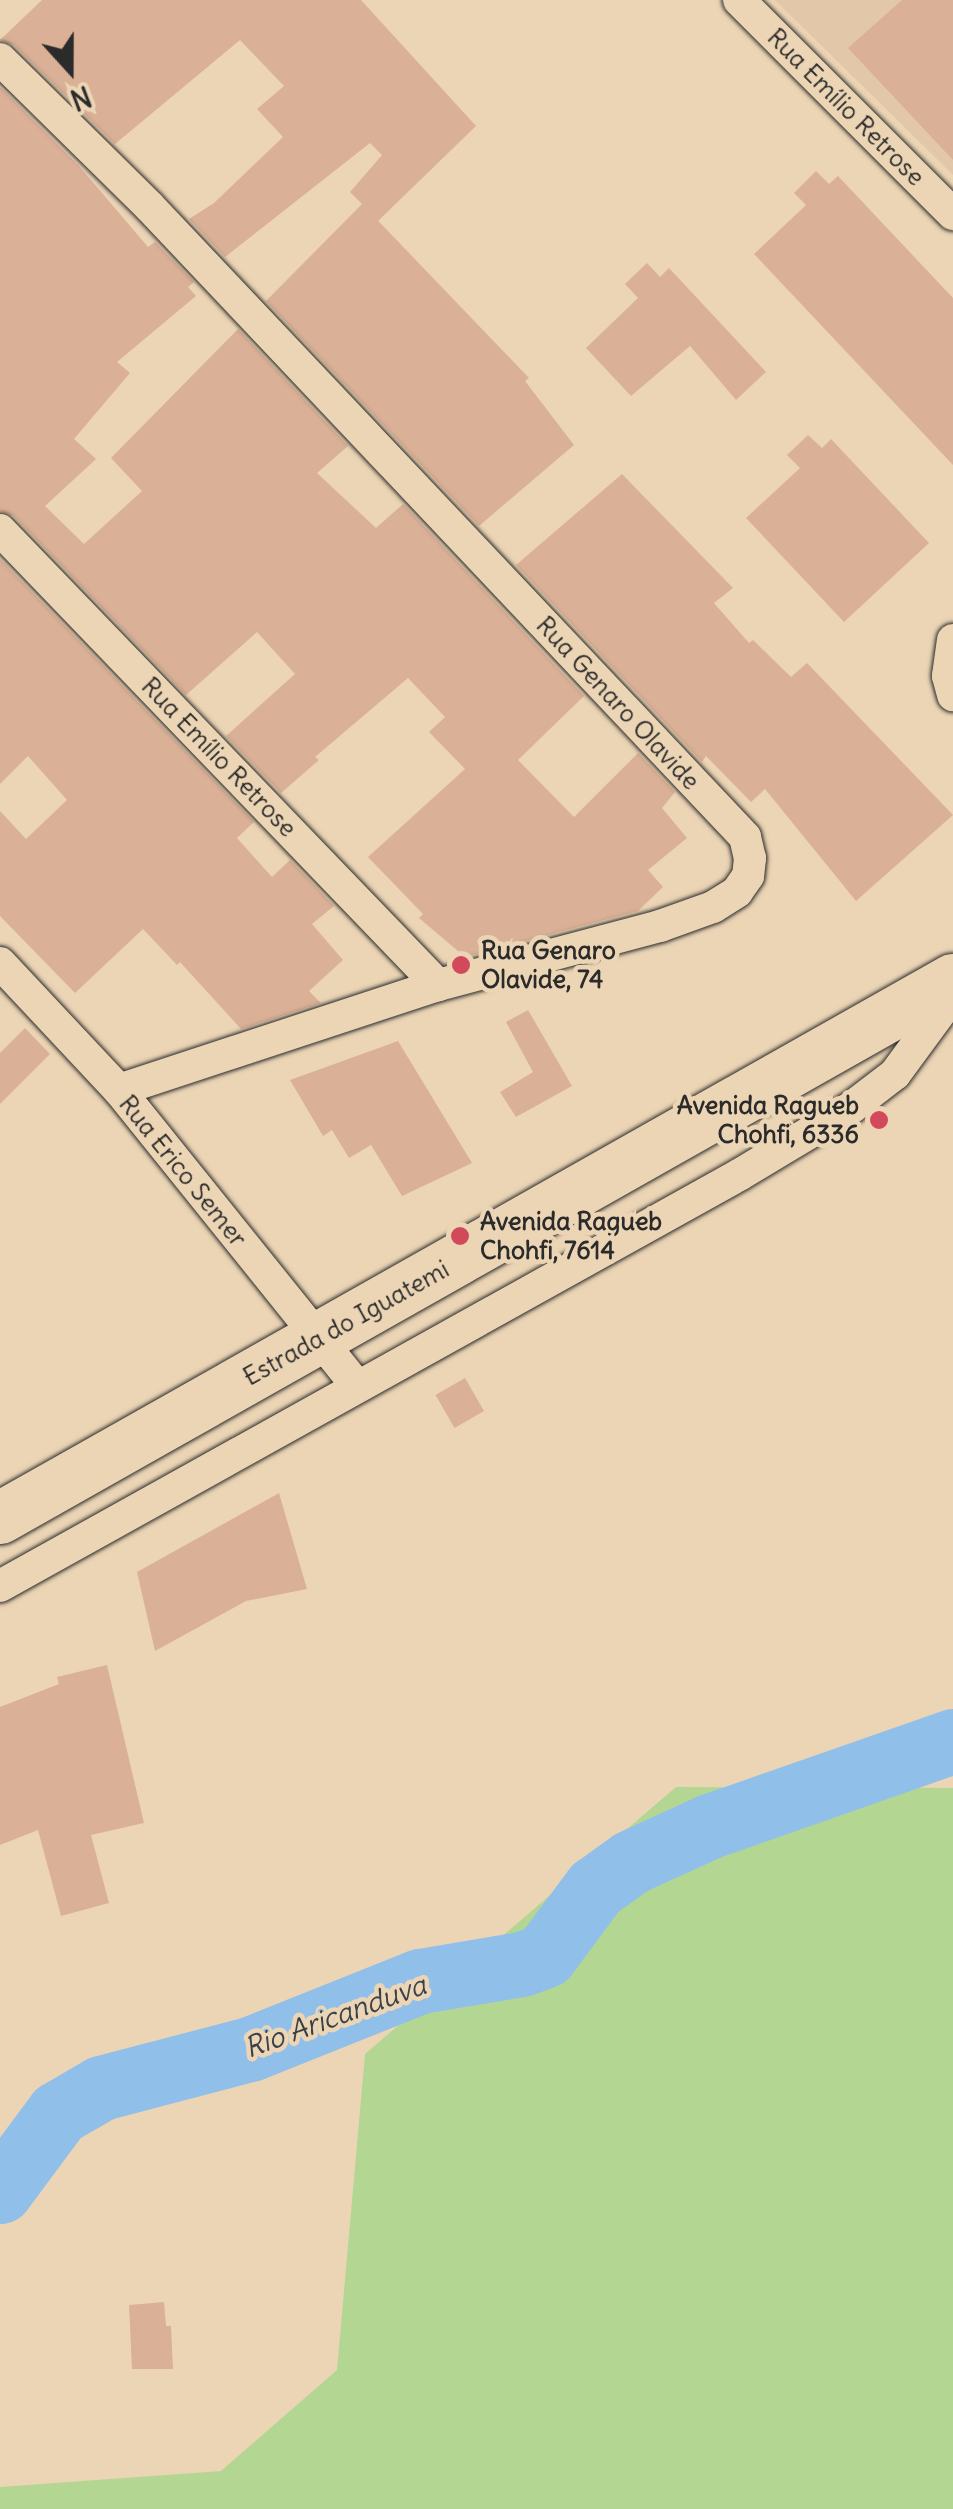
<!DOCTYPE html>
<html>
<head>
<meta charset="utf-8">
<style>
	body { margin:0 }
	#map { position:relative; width:953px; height:2509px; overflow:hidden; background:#ecd5b5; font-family:Delius,sans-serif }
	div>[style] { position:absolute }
	.built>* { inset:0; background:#e3c7a9 }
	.green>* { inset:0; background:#b3d792 }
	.river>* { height:65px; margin:-32.5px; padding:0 32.5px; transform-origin:32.5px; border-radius:32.5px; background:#90bfea }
	.building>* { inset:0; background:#dab096; transform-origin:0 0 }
	.roads { filter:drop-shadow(0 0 2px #2b2b2b) drop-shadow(0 0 2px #2b2b2b) }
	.minor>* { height:32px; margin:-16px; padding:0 16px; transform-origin:16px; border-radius:16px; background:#ecd5b5 }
	.primary>* { height:52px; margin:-26px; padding:0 26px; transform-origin:26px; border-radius:26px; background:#ecd5b5 }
	.dots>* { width:28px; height:28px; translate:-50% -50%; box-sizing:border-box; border:5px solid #ecd5b5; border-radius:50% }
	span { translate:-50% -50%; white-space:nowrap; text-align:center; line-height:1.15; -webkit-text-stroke:9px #ecd5b5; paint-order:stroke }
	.street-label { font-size:25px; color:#2b2b2b }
	.poi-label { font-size:25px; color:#2b2b2b; font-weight:700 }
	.left { translate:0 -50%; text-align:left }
	.right { translate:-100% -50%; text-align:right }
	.water-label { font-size:28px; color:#3a4148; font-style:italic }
	.north { position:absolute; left:20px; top:20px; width:100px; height:100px; -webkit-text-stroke:8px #ecd5b5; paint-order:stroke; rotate:159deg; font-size:28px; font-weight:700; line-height:40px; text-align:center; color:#2b2b2b }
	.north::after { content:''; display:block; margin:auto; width:35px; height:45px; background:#2b2b2b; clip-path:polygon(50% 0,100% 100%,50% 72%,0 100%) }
</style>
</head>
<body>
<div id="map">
	<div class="built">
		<i style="clip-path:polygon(775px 0,953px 0,953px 175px)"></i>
	</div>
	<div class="green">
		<i style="clip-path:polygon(676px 1787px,953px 1788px,953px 2509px,0 2509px,0 2487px,221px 2471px,337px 2370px,365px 2054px)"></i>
	</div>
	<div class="river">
		<i style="left:0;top:2191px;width:97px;rotate:-53.4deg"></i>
		<i style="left:58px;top:2113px;width:50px;rotate:-30.2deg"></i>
		<i style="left:101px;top:2088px;width:154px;rotate:-14.7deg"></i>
		<i style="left:250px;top:2049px;width:183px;rotate:-21.8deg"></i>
		<i style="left:420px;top:1981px;width:103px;rotate:-9.5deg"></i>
		<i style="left:522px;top:1964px;width:25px;rotate:-21deg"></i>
		<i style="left:545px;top:1955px;width:84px;rotate:-53.3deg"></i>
		<i style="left:595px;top:1888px;width:44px;rotate:-35.8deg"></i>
		<i style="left:631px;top:1862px;width:87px;rotate:-24.5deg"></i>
		<i style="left:710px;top:1826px;width:257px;rotate:-19.3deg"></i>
	</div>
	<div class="building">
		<i style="clip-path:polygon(42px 0,361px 0,476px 126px,378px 221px,363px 205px,529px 378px,525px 381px,574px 445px,479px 526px,266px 301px,362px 204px,350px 192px,382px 155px,370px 143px,225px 257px,189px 219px,214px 203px,283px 137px,257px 109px,284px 86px,240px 40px,115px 144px,14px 45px,0 40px)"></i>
		<i style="clip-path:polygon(902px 0,953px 0,953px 160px,848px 48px)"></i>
		<i style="clip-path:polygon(0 87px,79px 166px,148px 247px,155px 242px,194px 282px,188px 287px,196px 296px,117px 362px,130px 373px,74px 439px,96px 459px,45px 506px,84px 544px,142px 491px,111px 458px,238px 329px,348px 446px,317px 473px,376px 528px,403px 504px,584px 696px,518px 760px,574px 817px,638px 753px,675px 792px,662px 808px,687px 838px,648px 870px,663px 887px,638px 911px,465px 957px,419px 918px,423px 914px,368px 857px,465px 769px,429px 732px,445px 717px,408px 678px,315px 757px,319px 760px,281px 793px,226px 736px,295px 674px,257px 632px,186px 695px,14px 516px,0 511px)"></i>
		<i style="clip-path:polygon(816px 171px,829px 184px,838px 176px,953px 298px,953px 465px,754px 254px,806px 205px,794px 193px)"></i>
		<i style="clip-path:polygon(647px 263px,660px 277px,669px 268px,766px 372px,736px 400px,690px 346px,631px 396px,586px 348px,638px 298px,625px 284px)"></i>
		<i style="clip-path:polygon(808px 435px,822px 448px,831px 439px,929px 543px,844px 622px,746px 518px,800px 468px,787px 455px)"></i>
		<i style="clip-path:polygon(622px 474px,733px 588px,714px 603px,749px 643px,753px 640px,791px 677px,807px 663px,953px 815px,856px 901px,765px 789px,751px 802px,706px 756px,702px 762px,516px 565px)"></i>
		<i style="clip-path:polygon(0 559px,254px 822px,237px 838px,272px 877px,290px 860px,334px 906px,312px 924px,343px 960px,309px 991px,321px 1003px,241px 1029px,180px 962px,177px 965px,143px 929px,75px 993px,0 916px,0 811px,26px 839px,67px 800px,28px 756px,0 784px)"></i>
		<i style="clip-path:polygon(528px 1010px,572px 1086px,516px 1117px,500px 1092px,533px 1072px,506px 1022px)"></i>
		<i style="clip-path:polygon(25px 1028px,50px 1054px,0 1104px,0 1053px)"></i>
		<i style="clip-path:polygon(398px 1041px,472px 1163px,402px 1196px,371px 1145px,349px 1158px,332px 1130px,323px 1136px,290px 1080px)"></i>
		<i style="left:465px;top:1378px;width:38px;height:34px;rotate:60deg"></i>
		<i style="clip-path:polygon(279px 1493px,307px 1589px,246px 1601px,155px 1651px,137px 1572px)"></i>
		<i style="clip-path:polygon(107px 1665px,144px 1823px,91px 1835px,109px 1903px,61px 1916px,38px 1830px,0 1845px,0 1707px,59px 1684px,57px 1677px)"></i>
		<i style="clip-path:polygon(164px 2302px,166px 2326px,171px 2326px,173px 2369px,132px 2369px,129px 2305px)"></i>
	</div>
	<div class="roads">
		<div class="minor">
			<i style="left:739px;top:0;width:303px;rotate:45deg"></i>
			<i style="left:0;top:59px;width:209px;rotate:44.6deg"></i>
			<i style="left:149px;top:206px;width:868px;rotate:46.63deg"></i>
			<i style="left:745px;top:837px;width:22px;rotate:77deg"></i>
			<i style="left:750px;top:858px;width:18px;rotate:96deg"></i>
			<i style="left:748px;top:876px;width:19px;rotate:125deg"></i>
			<i style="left:737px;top:892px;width:28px;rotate:148deg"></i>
			<i style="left:713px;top:907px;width:56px;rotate:160.3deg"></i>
			<i style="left:660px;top:926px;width:230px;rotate:165.1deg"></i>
			<i style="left:438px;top:985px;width:336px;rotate:161.8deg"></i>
			<i style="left:0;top:530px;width:632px;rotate:46.09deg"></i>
			<i style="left:953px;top:640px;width:36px;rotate:98deg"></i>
			<i style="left:948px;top:676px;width:20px;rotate:75deg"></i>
			<i style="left:0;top:963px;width:174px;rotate:46.9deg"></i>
			<i style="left:119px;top:1090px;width:380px;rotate:51.2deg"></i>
			<i style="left:0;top:1586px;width:846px;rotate:-29.08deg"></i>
			<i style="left:739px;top:1175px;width:132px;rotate:-31deg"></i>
			<i style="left:852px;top:1107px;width:54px;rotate:-37.5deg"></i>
			<i style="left:895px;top:1074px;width:98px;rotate:-53.7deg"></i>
		</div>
		<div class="primary">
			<i style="left:0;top:1518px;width:1094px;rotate:-29.45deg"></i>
		</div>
	</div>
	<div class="dots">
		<i style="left:461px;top:965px;background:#d1495b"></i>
		<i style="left:879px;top:1120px;background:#d1495b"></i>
		<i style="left:460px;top:1236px;background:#d1495b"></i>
	</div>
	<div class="street-label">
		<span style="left:846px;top:107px;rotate:45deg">Rua Emílio Retrose</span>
		<span style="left:618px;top:703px;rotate:47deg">Rua Genaro Olavide</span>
		<span style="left:219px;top:757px;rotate:46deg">Rua Emílio Retrose</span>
		<span style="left:183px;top:1171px;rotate:51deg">Rua Erico Semer</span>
		<span style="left:346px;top:1323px;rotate:-29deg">Estrada do Iguatemi</span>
	</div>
	<div class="poi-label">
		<span class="left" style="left:481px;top:965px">Rua Genaro<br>Olavide, 74</span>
		<span class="right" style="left:859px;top:1120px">Avenida Ragueb<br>Chohfi, 6336</span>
		<span class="left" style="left:480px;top:1236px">Avenida Ragueb<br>Chohfi, 7614</span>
	</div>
	<div class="water-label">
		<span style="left:335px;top:2016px;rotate:-20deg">Rio Aricanduva</span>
	</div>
	<div class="north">N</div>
</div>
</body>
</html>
